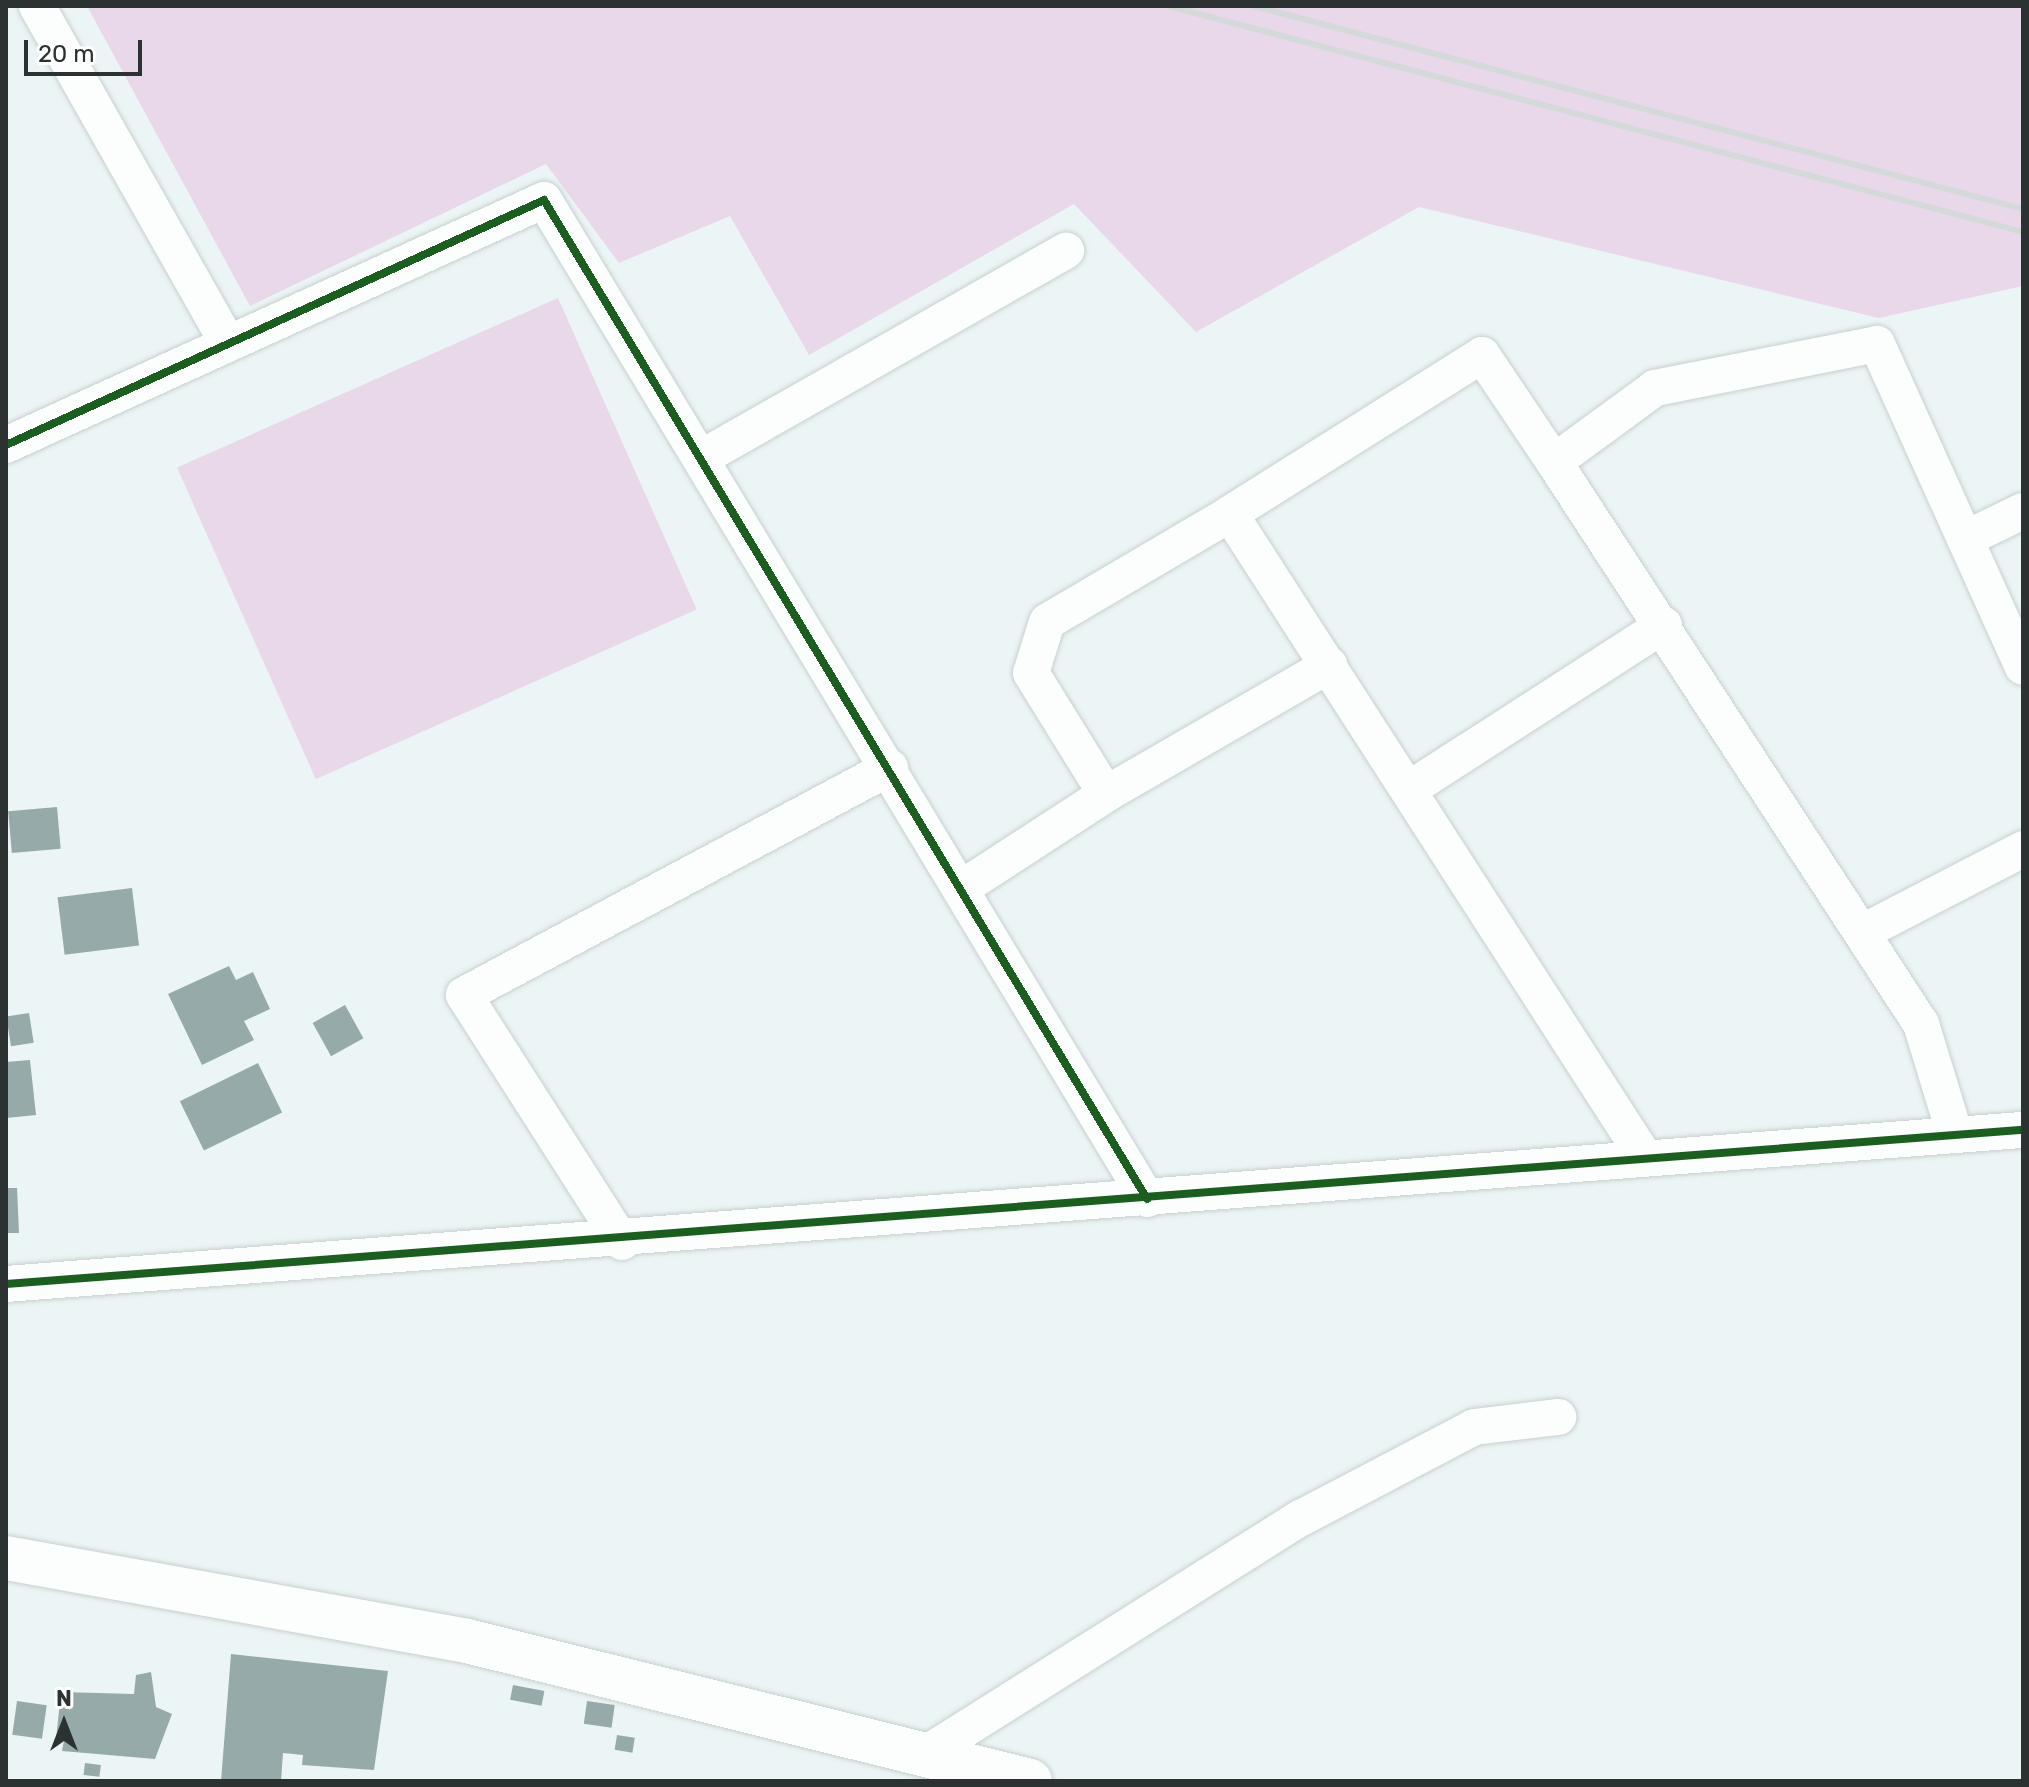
<!DOCTYPE html>
<html>
<head>
<meta charset="utf-8">
<style>
	body { margin:0 }
	#map { position:relative; width:2029px; height:1787px; overflow:hidden; background:#ecf5f5; font-family:Rubik,sans-serif }
	div>[style] { position:absolute }
	.green>* { inset:0; background:#e9d8e9; transform-origin:0 0 }
	.building>* { inset:0; background:#97aaaa; transform-origin:0 0 }
	.roads { filter:drop-shadow(0 0 2px #c8cfcf) drop-shadow(0 0 2px #c8cfcf) }
	.minor>* { height:36px; margin:-18px; padding:0 18px; transform-origin:18px; border-radius:18px; background:#fcfefe }
	.tertiary>* { height:44px; margin:-22px; padding:0 22px; transform-origin:22px; border-radius:22px; background:#fcfefe }
	.rail>* { height:6px; margin:-3px; padding:0 3px; transform-origin:3px; border-radius:3px; background:#d6d9d9 }
	.cycleway>* { height:8px; margin:-4px; padding:0 4px; transform-origin:4px; border-radius:4px; background:#1b5e20 }
	span { translate:-50% -50%; white-space:nowrap; text-align:center; line-height:1.15; -webkit-text-stroke:8px #fff; paint-order:stroke }
	.frame { position:absolute; inset:0; border:8px solid #2c3232; pointer-events:none }
	.north { position:absolute; left:24px; top:1683px; width:80px; height:80px; -webkit-text-stroke:6px #fff; paint-order:stroke; rotate:0deg; font-size:22px; font-weight:700; line-height:32px; text-align:center; color:#2c3232 }
	.north::after { content:''; display:block; margin:auto; width:28px; height:36px; background:#2c3232; clip-path:polygon(50% 0,100% 100%,50% 72%,0 100%) }
	.scale { position:absolute; left:24px; top:40px; width:118px; height:36px; box-sizing:border-box; border:4px solid #2c3232; border-top:0; padding-left:10px; font-size:24px; line-height:28px; white-space:nowrap; color:#2c3232; -webkit-text-stroke:6px #fff; paint-order:stroke }
</style>
</head>
<body>
<div id="map">
	<div class="green">
		<i style="clip-path:polygon(87px 6px,2023px 6px,2023px 286px,1879px 318px,1419px 207px,1196px 332px,1074px 204px,809px 355px,730px 216px,619px 263px,546px 164px,250px 306px)"></i>
		<i style="left:558px;top:298px;width:341px;height:417px;rotate:66deg"></i>
	</div>
	<div class="building">
		<i style="left:57px;top:807px;width:42px;height:49px;rotate:85deg"></i>
		<i style="left:132px;top:888px;width:58px;height:75px;rotate:83deg"></i>
		<i style="clip-path:polygon(229px 966px,236px 980px,253px 972px,270px 1009px,244px 1021px,254px 1040px,202px 1065px,168px 994px)"></i>
		<i style="left:345px;top:1005px;width:38px;height:37px;rotate:61deg"></i>
		<i style="left:29px;top:1013px;width:30px;height:23px;rotate:81deg"></i>
		<i style="clip-path:polygon(30px 1060px,36px 1115px,6px 1118px,6px 1062px)"></i>
		<i style="left:258px;top:1063px;width:55px;height:87px;rotate:64deg"></i>
		<i style="clip-path:polygon(6px 1188px,17px 1188px,19px 1233px,6px 1233px)"></i>
		<i style="clip-path:polygon(231px 1654px,388px 1671px,374px 1770px,302px 1765px,303px 1755px,283px 1753px,281px 1781px,221px 1781px)"></i>
		<i style="clip-path:polygon(151px 1672px,156px 1707px,172px 1714px,155px 1759px,62px 1751px,64px 1740px,56px 1739px,61px 1692px,134px 1694px,136px 1675px)"></i>
		<i style="left:513px;top:1685px;width:32px;height:15px;rotate:11deg"></i>
		<i style="left:17px;top:1701px;width:30px;height:34px;rotate:8deg"></i>
		<i style="left:587px;top:1701px;width:28px;height:23px;rotate:8deg"></i>
		<i style="left:617px;top:1735px;width:18px;height:15px;rotate:9deg"></i>
		<i style="left:85px;top:1763px;width:16px;height:12px;rotate:7deg"></i>
	</div>
	<div class="roads">
		<div class="minor">
			<i style="left:37px;top:6px;width:388px;rotate:60.5deg"></i>
			<i style="left:6px;top:445px;width:591px;rotate:-24.48deg"></i>
			<i style="left:544px;top:200px;width:1167px;rotate:58.88deg"></i>
			<i style="left:701px;top:458px;width:420px;rotate:-29.6deg"></i>
			<i style="left:1554px;top:462px;width:129px;rotate:-123.9deg"></i>
			<i style="left:1482px;top:355px;width:298px;rotate:147.8deg"></i>
			<i style="left:1230px;top:514px;width:766px;rotate:57.2deg"></i>
			<i style="left:1230px;top:514px;width:212px;rotate:149.5deg"></i>
			<i style="left:1047px;top:622px;width:53px;rotate:107.4deg"></i>
			<i style="left:1031px;top:673px;width:142px;rotate:58.2deg"></i>
			<i style="left:1106px;top:794px;width:258px;rotate:-30deg"></i>
			<i style="left:1965px;top:539px;width:64px;rotate:-25.8deg"></i>
			<i style="left:1411px;top:788px;width:301px;rotate:-32.8deg"></i>
			<i style="left:963px;top:887px;width:171px;rotate:-33deg"></i>
			<i style="left:1863px;top:932px;width:180px;rotate:-27.4deg"></i>
			<i style="left:1955px;top:1135px;width:116px;rotate:-107deg"></i>
			<i style="left:1921px;top:1024px;width:671px;rotate:-123.15deg"></i>
			<i style="left:1554px;top:462px;width:125px;rotate:-36.2deg"></i>
			<i style="left:1655px;top:388px;width:226px;rotate:-11.2deg"></i>
			<i style="left:1877px;top:344px;width:354px;rotate:65.7deg"></i>
			<i style="left:622px;top:1242px;width:293px;rotate:-122.6deg"></i>
			<i style="left:464px;top:995px;width:483px;rotate:-28.1deg"></i>
			<i style="left:6px;top:1284px;width:2023px;rotate:-4.37deg"></i>
			<i style="left:924px;top:1755px;width:445px;rotate:-32.2deg"></i>
			<i style="left:1301px;top:1518px;width:195px;rotate:-27.7deg"></i>
			<i style="left:1474px;top:1427px;width:85px;rotate:-6.8deg"></i>
		</div>
		<div class="tertiary">
			<i style="left:6px;top:1558px;width:468px;rotate:10.2deg"></i>
			<i style="left:467px;top:1641px;width:580px;rotate:13.96deg"></i>
		</div>
	</div>
	<div class="rail">
		<i style="left:1169px;top:6px;width:883px;rotate:14.82deg"></i>
		<i style="left:1254px;top:6px;width:795px;rotate:14.79deg"></i>
	</div>
	<div class="cycleway">
		<i style="left:6px;top:445px;width:591px;rotate:-24.48deg"></i>
		<i style="left:544px;top:200px;width:1167px;rotate:58.88deg"></i>
		<i style="left:6px;top:1284px;width:2023px;rotate:-4.37deg"></i>
	</div>
	<div class="frame"></div>
	<div class="north">N</div>
	<div class="scale">20 m</div>
</div>
</body>
</html>
